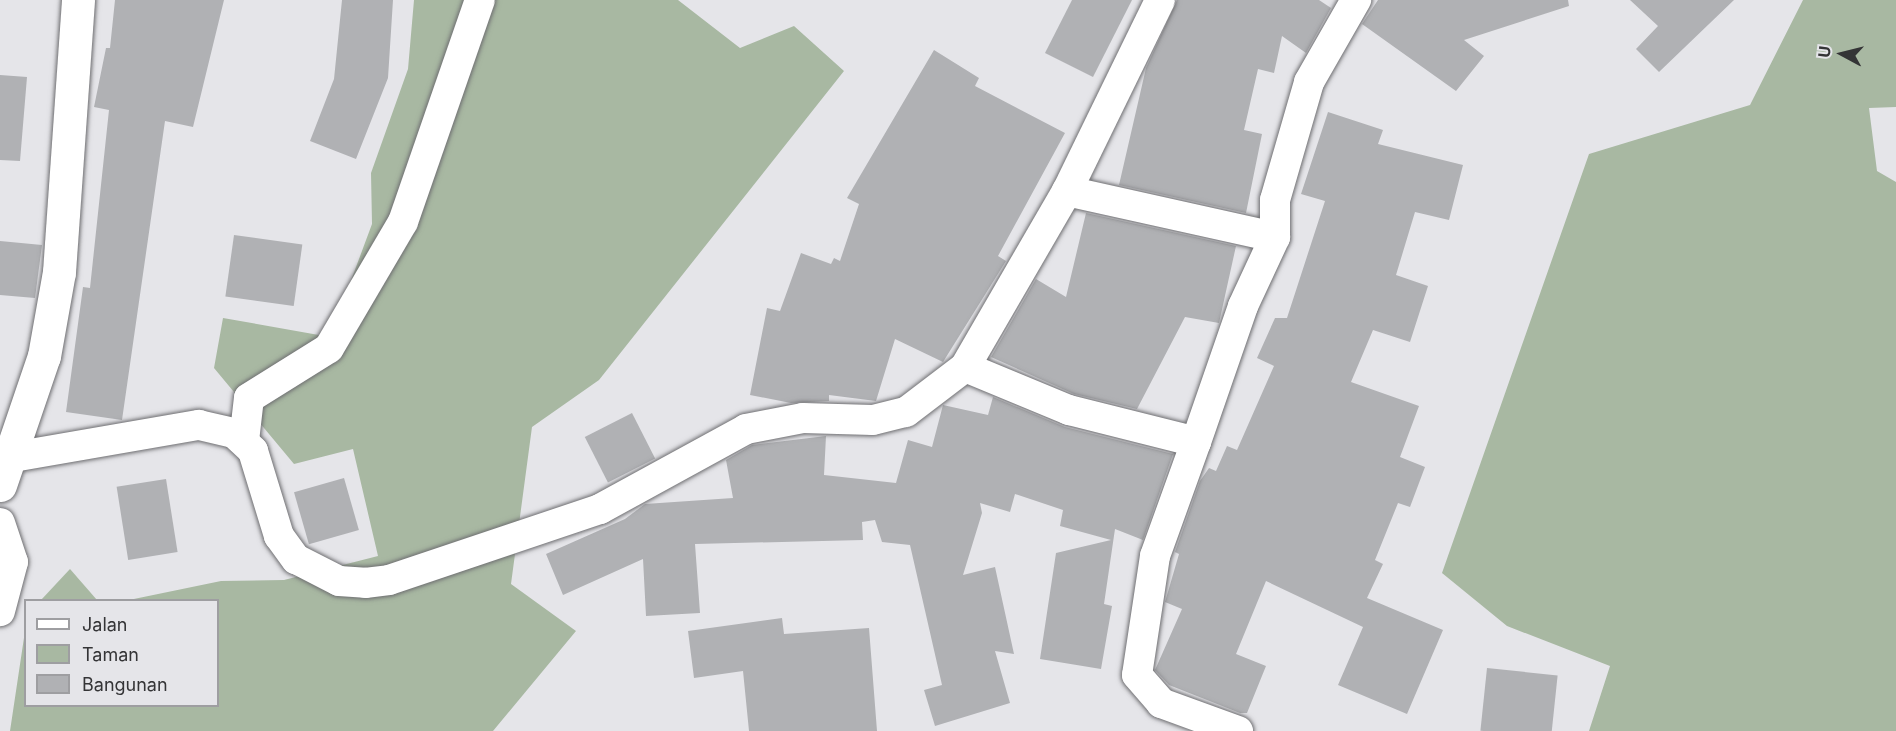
<!DOCTYPE html>
<html>
<head>
<meta charset="utf-8">
<style>
	body { margin:0 }
	#map { position:relative; width:1896px; height:731px; overflow:hidden; background:#e5e5e9; font-family:Inter,sans-serif }
	div>[style] { position:absolute }
	.green>* { inset:0; background:#a8b8a2 }
	.building>* { inset:0; background:#b0b1b4; transform-origin:0 0 }
	.roads { filter:drop-shadow(0 0 2px #6e6e71) drop-shadow(0 0 2px #6e6e71) }
	.minor>* { height:30px; margin:-15px; padding:0 15px; transform-origin:15px; border-radius:15px; background:#fff }
	.tertiary>* { height:33px; margin:-16.5px; padding:0 16.5px; transform-origin:16.5px; border-radius:16.5px; background:#fff }
	span { translate:-50% -50%; white-space:nowrap; text-align:center; line-height:1.15; -webkit-text-stroke:4.5px #e5e5e9; paint-order:stroke }
	.legend { position:absolute; left:24px; top:599px; width:195px; height:108px; box-sizing:border-box; background:#e5e5e9; border:2px solid #9e9ea1; margin:0; padding:8px 10px; list-style:none; font-size:18px; color:#343436 }
	.legend li { display:flex; align-items:center; gap:12px; height:30px }
	.legend b { width:30px; border:2px solid #9e9ea1 }
	.north { position:absolute; left:1812px; top:24px; width:60px; height:60px; -webkit-text-stroke:4px #e5e5e9; paint-order:stroke; rotate:277deg; font-size:16px; font-weight:700; line-height:24px; text-align:center; color:#343436 }
	.north::after { content:''; display:block; margin:auto; width:21px; height:27px; background:#343436; clip-path:polygon(50% 0,100% 100%,50% 72%,0 100%) }
</style>
</head>
<body>
<div id="map">
	<div class="green">
		<i style="clip-path:polygon(414px 0,678px 0,740px 48px,794px 26px,844px 71px,599px 380px,532px 427px,511px 584px,576px 631px,493px 731px,10px 731px,25px 631px,26px 706px,218px 706px,218px 600px,129px 600px,221px 581px,284px 580px,378px 556px,353px 449px,294px 464px,214px 368px,223px 318px,330px 337px,372px 224px,371px 173px,408px 69px)"></i>
		<i style="clip-path:polygon(1803px 0,1896px 0,1896px 107px,1869px 108px,1877px 171px,1896px 182px,1896px 731px,1589px 731px,1610px 666px,1507px 626px,1442px 573px,1589px 154px,1750px 105px)"></i>
		<i style="clip-path:polygon(70px 569px,97px 600px,41px 600px)"></i>
	</div>
	<div class="building">
		<i style="clip-path:polygon(115px 0,224px 0,193px 127px,165px 121px,122px 420px,66px 412px,83px 287px,90px 288px,109px 110px,94px 107px,106px 48px,110px 48px)"></i>
		<i style="clip-path:polygon(342px 0,393px 0,388px 78px,356px 159px,310px 141px,334px 79px)"></i>
		<i style="clip-path:polygon(1072px 0,1132px 0,1093px 77px,1045px 53px)"></i>
		<i style="clip-path:polygon(1177px 0,1319px 0,1331px 8px,1306px 53px,1282px 36px,1274px 73px,1258px 69px,1244px 130px,1262px 134px,1246px 213px,1119px 185px,1146px 68px)"></i>
		<i style="clip-path:polygon(1378px 0,1568px 0,1569px 6px,1464px 40px,1484px 56px,1456px 91px,1362px 24px)"></i>
		<i style="clip-path:polygon(1630px 0,1734px 0,1659px 72px,1636px 49px,1658px 26px)"></i>
		<i style="clip-path:polygon(934px 50px,979px 78px,975px 86px,1065px 133px,998px 256px,1006px 261px,943px 362px,895px 339px,876px 401px,829px 395px,829px 401px,791px 403px,750px 395px,767px 308px,780px 311px,801px 253px,831px 264px,834px 258px,840px 261px,859px 204px,847px 198px)"></i>
		<i style="clip-path:polygon(0 75px,27px 77px,20px 161px,0 160px)"></i>
		<i style="clip-path:polygon(1328px 112px,1383px 130px,1378px 144px,1463px 165px,1449px 220px,1415px 212px,1396px 275px,1428px 286px,1410px 342px,1373px 330px,1351px 382px,1419px 406px,1400px 457px,1425px 467px,1410px 507px,1398px 503px,1375px 560px,1383px 564px,1367px 598px,1443px 630px,1407px 714px,1338px 685px,1363px 627px,1266px 581px,1236px 654px,1266px 666px,1247px 713px,1240px 713px,1169px 685px,1155px 670px,1182px 609px,1165px 602px,1179px 554px,1175px 552px,1200px 481px,1209px 468px,1216px 471px,1227px 446px,1237px 450px,1274px 366px,1257px 358px,1275px 318px,1287px 318px,1325px 201px,1301px 194px)"></i>
		<i style="clip-path:polygon(1086px 213px,1236px 246px,1219px 323px,1185px 317px,1137px 409px,1074px 394px,991px 357px,1036px 279px,1066px 297px)"></i>
		<i style="left:234px;top:235px;width:69px;height:62px;rotate:8deg"></i>
		<i style="clip-path:polygon(0 241px,42px 245px,35px 298px,0 295px)"></i>
		<i style="clip-path:polygon(993px 397px,1065px 427px,1173px 454px,1143px 540px,1115px 529px,1104px 604px,1112px 606px,1101px 669px,1040px 659px,1056px 553px,1111px 540px,1060px 526px,1063px 510px,1015px 494px,1010px 512px,980px 503px,982px 513px,963px 575px,995px 567px,1014px 654px,995px 651px,1010px 703px,935px 726px,924px 690px,942px 685px,910px 545px,882px 542px,875px 520px,862px 522px,863px 540px,695px 544px,700px 613px,646px 616px,643px 559px,563px 595px,546px 554px,625px 519px,645px 504px,733px 498px,726px 460px,752px 445px,826px 436px,824px 475px,896px 483px,908px 440px,932px 447px,943px 405px,988px 415px)"></i>
		<i style="left:632px;top:413px;width:51px;height:53px;rotate:63deg"></i>
		<i style="left:344px;top:478px;width:54px;height:52px;rotate:74deg"></i>
		<i style="left:166px;top:479px;width:74px;height:50px;rotate:81deg"></i>
		<i style="clip-path:polygon(782px 618px,784px 634px,869px 628px,877px 731px,749px 731px,743px 671px,694px 678px,688px 631px)"></i>
		<i style="left:1487px;top:668px;width:71px;height:63px;rotate:6deg"></i>
	</div>
	<div class="roads">
		<div class="minor">
			<i style="left:1067px;top:191px;width:213px;rotate:12.5deg"></i>
			<i style="left:965px;top:367px;width:113px;rotate:22.5deg"></i>
			<i style="left:1069px;top:410px;width:131px;rotate:14.1deg"></i>
			<i style="left:1196px;top:442px;width:144px;rotate:-70.9deg"></i>
			<i style="left:1243px;top:306px;width:76px;rotate:-65.1deg"></i>
			<i style="left:1275px;top:237px;width:37px;rotate:-90deg"></i>
			<i style="left:1275px;top:200px;width:123px;rotate:-73.9deg"></i>
			<i style="left:1309px;top:82px;width:95px;rotate:-60.2deg"></i>
			<i style="left:244px;top:441px;width:43px;rotate:-83.4deg"></i>
			<i style="left:249px;top:398px;width:94px;rotate:-32deg"></i>
			<i style="left:329px;top:348px;width:146px;rotate:-59.6deg"></i>
			<i style="left:403px;top:222px;width:235px;rotate:-70.9deg"></i>
			<i style="left:1196px;top:442px;width:121px;rotate:109.8deg"></i>
			<i style="left:1155px;top:556px;width:120px;rotate:98.6deg"></i>
			<i style="left:1137px;top:675px;width:37px;rotate:49deg"></i>
			<i style="left:1161px;top:703px;width:82px;rotate:20deg"></i>
			<i style="left:13px;top:457px;width:189px;rotate:-9.8deg"></i>
			<i style="left:199px;top:425px;width:36px;rotate:13deg"></i>
			<i style="left:234px;top:433px;width:26px;rotate:43deg"></i>
			<i style="left:253px;top:451px;width:89px;rotate:73deg"></i>
			<i style="left:279px;top:536px;width:29px;rotate:54deg"></i>
			<i style="left:296px;top:559px;width:48px;rotate:27.1deg"></i>
			<i style="left:339px;top:581px;width:26px;rotate:4deg"></i>
			<i style="left:365px;top:583px;width:24px;rotate:-7deg"></i>
			<i style="left:389px;top:580px;width:223px;rotate:-18.6deg"></i>
			<i style="left:600px;top:509px;width:166px;rotate:-28.7deg"></i>
			<i style="left:746px;top:429px;width:58px;rotate:-10.9deg"></i>
			<i style="left:803px;top:418px;width:70px;rotate:1.6deg"></i>
			<i style="left:873px;top:420px;width:34px;rotate:-14deg"></i>
			<i style="left:906px;top:412px;width:74px;rotate:-37.3deg"></i>
			<i style="left:965px;top:367px;width:203px;rotate:-59.9deg"></i>
			<i style="left:1067px;top:191px;width:212px;rotate:-64deg"></i>
			<i style="left:0;top:523px;width:41px;rotate:71.6deg"></i>
			<i style="left:13px;top:562px;width:51px;rotate:104.9deg"></i>
		</div>
		<div class="tertiary">
			<i style="left:0;top:485px;width:136px;rotate:-71.2deg"></i>
			<i style="left:44px;top:356px;width:85px;rotate:-79.9deg"></i>
			<i style="left:59px;top:272px;width:273px;rotate:-86deg"></i>
		</div>
	</div>
	<ul class="legend">
	<li><b style="height:8px;background:#fff"></b>Jalan</li>
	<li><b style="height:16px;background:#a8b8a2"></b>Taman</li>
	<li><b style="height:16px;background:#b0b1b4"></b>Bangunan</li>
	</ul>
	<div class="north">U</div>
</div>
</body>
</html>
